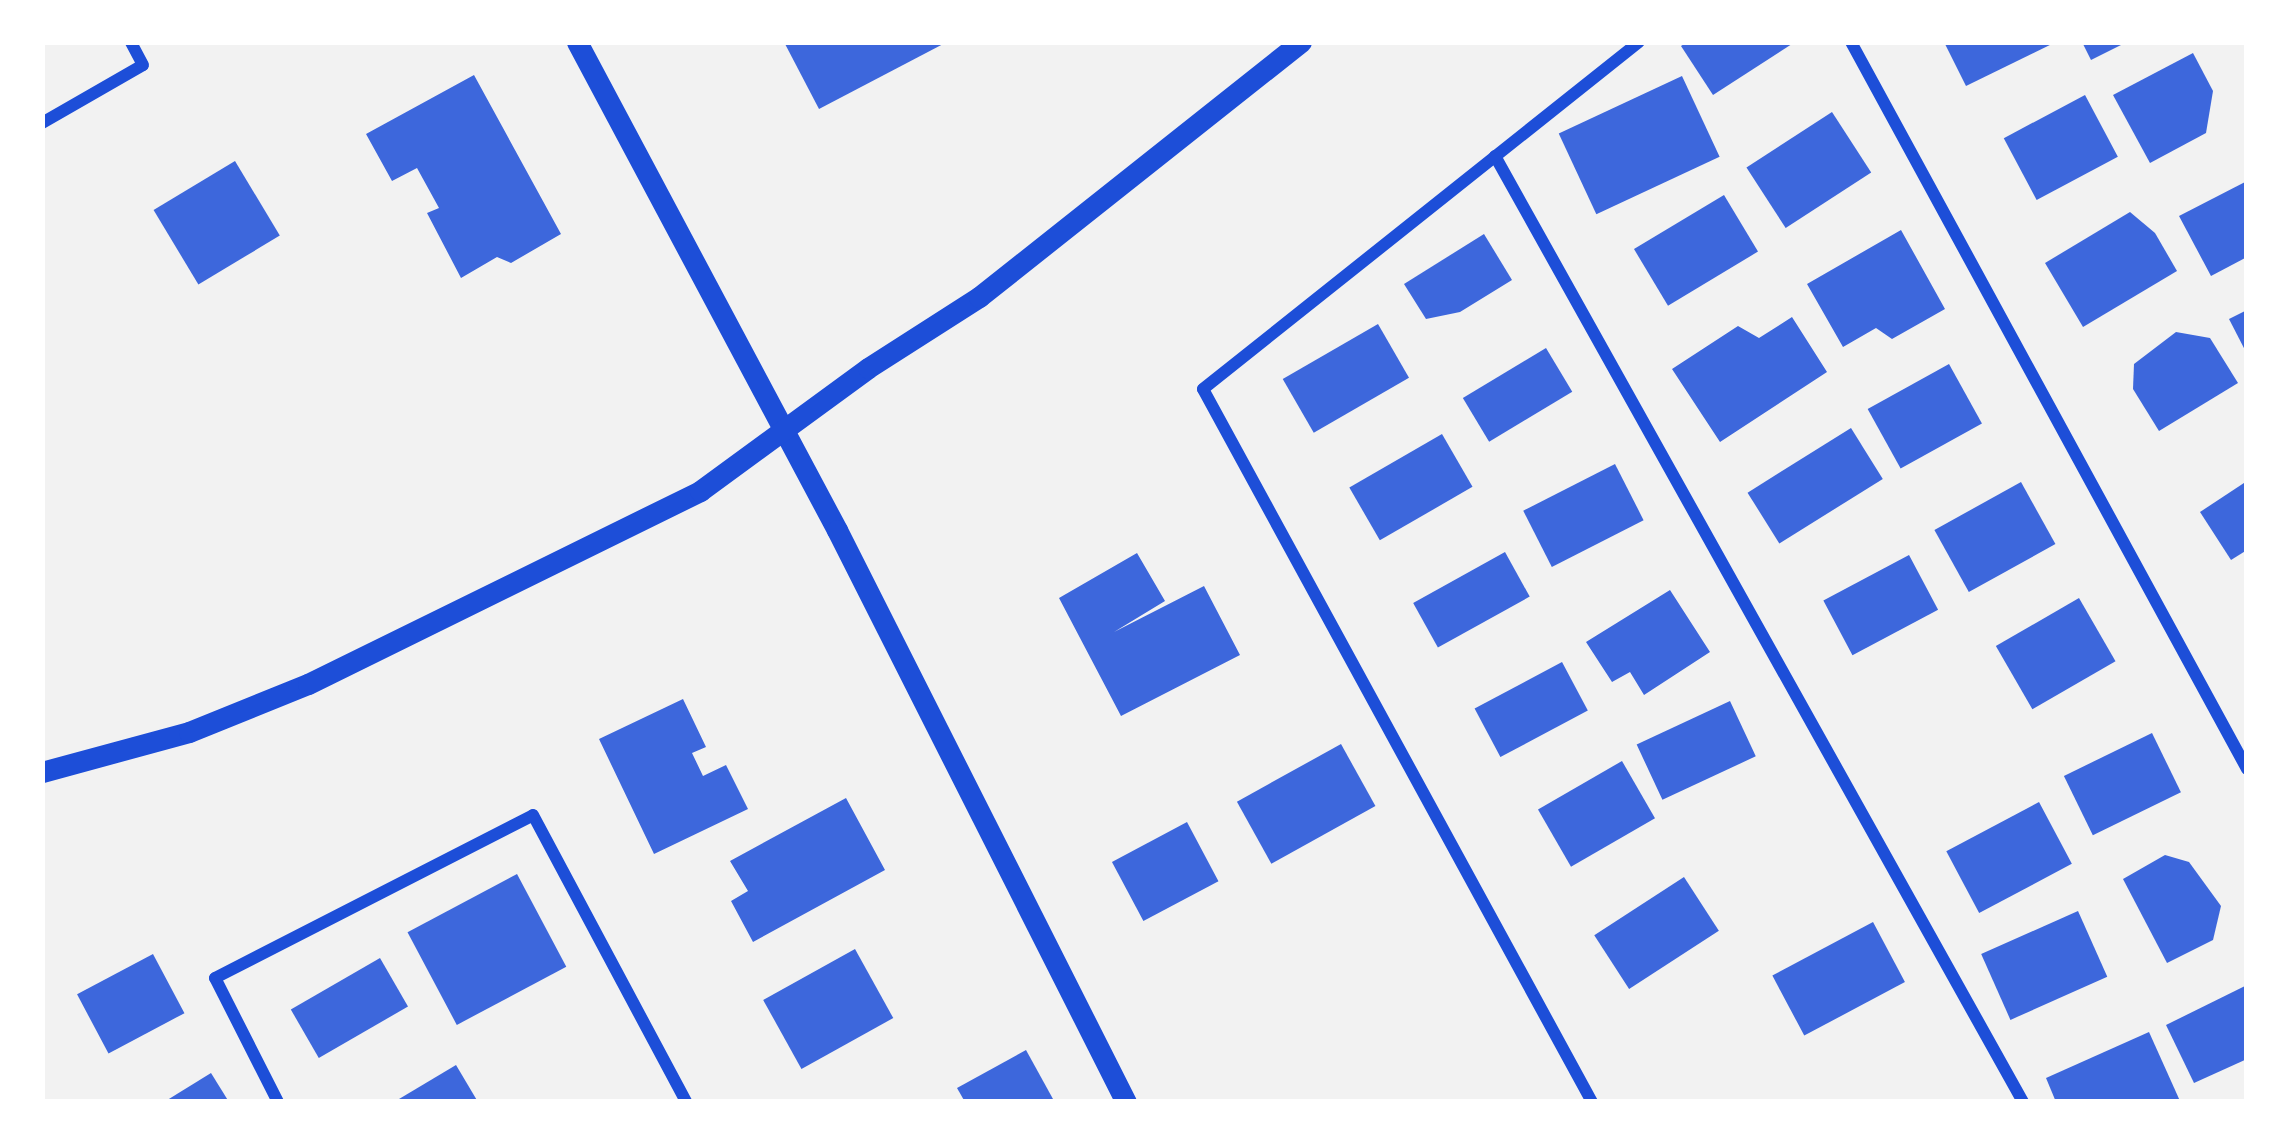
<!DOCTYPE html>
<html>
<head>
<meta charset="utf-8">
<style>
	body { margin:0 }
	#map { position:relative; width:2289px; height:1144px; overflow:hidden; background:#f2f2f2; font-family:"Open Sans",sans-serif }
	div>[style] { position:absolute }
	.building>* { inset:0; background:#3d67dc; transform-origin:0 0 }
	.minor>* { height:12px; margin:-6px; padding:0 6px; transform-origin:6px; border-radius:6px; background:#1d4ed8 }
	.tertiary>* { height:21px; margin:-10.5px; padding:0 10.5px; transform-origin:10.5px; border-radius:10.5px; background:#1d4ed8 }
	span { translate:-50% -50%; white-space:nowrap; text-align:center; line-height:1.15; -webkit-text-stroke:12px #fff; paint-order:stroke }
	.frame { position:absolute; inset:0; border:45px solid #fff; pointer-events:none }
</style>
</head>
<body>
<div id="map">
	<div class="building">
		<i style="clip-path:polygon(784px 42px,947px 42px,819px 109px)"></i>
		<i style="clip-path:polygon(1687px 42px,1795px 42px,1713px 95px,1681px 46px)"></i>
		<i style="clip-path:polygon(1944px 42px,2056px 42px,1966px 86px)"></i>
		<i style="clip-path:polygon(2082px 42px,2127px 42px,2091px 60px)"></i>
		<i style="clip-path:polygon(2193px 53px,2213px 91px,2206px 133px,2150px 163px,2113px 95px)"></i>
		<i style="clip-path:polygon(474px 75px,561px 234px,511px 263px,497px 257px,461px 278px,427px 213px,439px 208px,417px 168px,392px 181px,366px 134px)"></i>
		<i style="left:1682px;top:76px;width:89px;height:136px;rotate:65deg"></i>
		<i style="left:2085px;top:95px;width:70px;height:92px;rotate:62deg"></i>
		<i style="left:1832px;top:112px;width:72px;height:102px;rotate:57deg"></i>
		<i style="left:235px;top:161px;width:87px;height:95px;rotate:59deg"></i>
		<i style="clip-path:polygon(2247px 181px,2247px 257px,2211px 276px,2179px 216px)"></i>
		<i style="left:1724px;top:195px;width:66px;height:105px;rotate:59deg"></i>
		<i style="clip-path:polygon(2130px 212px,2155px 233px,2177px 271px,2083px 327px,2045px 263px)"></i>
		<i style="clip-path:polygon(1901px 230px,1945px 309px,1892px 339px,1876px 328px,1843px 347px,1807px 284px)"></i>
		<i style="clip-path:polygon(1484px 234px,1512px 280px,1460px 312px,1426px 319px,1404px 284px)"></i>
		<i style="clip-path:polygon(2247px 310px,2247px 354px,2229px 319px)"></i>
		<i style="clip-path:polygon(1792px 317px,1827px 372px,1720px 442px,1672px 369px,1738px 326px,1759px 338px)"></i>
		<i style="left:1378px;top:324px;width:62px;height:110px;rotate:60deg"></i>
		<i style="clip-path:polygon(2176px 332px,2210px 338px,2238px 383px,2159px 431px,2133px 389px,2134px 364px)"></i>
		<i style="left:1546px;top:348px;width:51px;height:97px;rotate:59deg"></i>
		<i style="left:1949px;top:364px;width:68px;height:93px;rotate:61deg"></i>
		<i style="left:1851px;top:428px;width:60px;height:122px;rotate:58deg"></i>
		<i style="left:1442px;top:434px;width:61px;height:107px;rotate:60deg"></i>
		<i style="left:1615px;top:464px;width:63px;height:103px;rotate:63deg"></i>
		<i style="clip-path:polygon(2247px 481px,2247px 550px,2231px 560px,2200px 512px)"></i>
		<i style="left:2021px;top:482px;width:71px;height:99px;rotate:61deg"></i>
		<i style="left:1505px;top:552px;width:51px;height:105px;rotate:61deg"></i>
		<i style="clip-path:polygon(1137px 553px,1165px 601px,1114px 632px,1204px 586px,1240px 655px,1121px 716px,1059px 598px)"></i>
		<i style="left:1909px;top:555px;width:62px;height:97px;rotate:62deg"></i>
		<i style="clip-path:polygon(1670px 590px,1710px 652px,1644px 695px,1630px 672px,1612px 682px,1586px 642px)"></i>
		<i style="left:2079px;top:598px;width:73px;height:96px;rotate:60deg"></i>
		<i style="left:1562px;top:662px;width:55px;height:99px;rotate:62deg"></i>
		<i style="clip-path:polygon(683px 699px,706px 747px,692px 753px,703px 776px,726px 765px,748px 809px,654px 854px,599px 739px)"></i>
		<i style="left:1730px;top:701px;width:61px;height:103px;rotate:65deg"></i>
		<i style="left:2152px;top:733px;width:66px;height:98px;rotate:64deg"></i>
		<i style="left:1341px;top:744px;width:71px;height:119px;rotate:61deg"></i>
		<i style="left:1622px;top:761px;width:66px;height:97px;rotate:60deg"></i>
		<i style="clip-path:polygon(846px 798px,885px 870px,753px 942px,731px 901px,748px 891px,730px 861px)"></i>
		<i style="left:2039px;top:802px;width:70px;height:105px;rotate:62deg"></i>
		<i style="left:1187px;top:822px;width:67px;height:85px;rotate:62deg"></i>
		<i style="clip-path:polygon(2165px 855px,2189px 862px,2221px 906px,2213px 940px,2167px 963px,2123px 879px)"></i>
		<i style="left:517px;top:874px;width:105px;height:124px;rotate:62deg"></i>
		<i style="left:1684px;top:877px;width:64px;height:107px;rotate:57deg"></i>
		<i style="left:2078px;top:911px;width:72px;height:106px;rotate:66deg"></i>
		<i style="left:1873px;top:922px;width:68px;height:114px;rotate:62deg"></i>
		<i style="left:855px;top:949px;width:79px;height:105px;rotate:61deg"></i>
		<i style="left:153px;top:954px;width:67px;height:86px;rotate:62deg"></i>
		<i style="left:380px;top:958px;width:56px;height:103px;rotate:60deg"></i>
		<i style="clip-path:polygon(2247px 985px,2247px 1059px,2194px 1083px,2166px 1025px)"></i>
		<i style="clip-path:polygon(2149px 1032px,2180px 1101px,2056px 1102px,2046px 1078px)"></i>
		<i style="clip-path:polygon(1026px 1050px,1053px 1099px,965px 1102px,957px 1088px)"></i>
		<i style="clip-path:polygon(456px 1065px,478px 1102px,394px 1102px)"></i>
		<i style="clip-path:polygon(211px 1073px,229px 1102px,164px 1102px)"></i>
	</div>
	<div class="minor">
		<i style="left:1851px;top:42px;width:828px;rotate:61.42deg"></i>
		<i style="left:42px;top:123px;width:116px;rotate:-29.9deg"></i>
		<i style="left:143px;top:65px;width:26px;rotate:-118deg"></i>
		<i style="left:1495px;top:156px;width:1083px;rotate:60.83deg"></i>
		<i style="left:278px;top:1102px;width:139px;rotate:-116.9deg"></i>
		<i style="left:215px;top:978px;width:357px;rotate:-27.1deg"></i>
		<i style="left:533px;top:815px;width:325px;rotate:61.9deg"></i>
		<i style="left:1592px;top:1102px;width:812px;rotate:-118.62deg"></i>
		<i style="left:1203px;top:389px;width:557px;rotate:-38.52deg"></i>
	</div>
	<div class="tertiary">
		<i style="left:577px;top:42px;width:553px;rotate:61.95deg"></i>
		<i style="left:837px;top:530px;width:641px;rotate:63.2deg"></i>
		<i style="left:42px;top:772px;width:152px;rotate:-15.2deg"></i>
		<i style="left:189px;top:732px;width:128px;rotate:-22deg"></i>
		<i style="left:308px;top:684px;width:437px;rotate:-26.2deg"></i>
		<i style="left:700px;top:491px;width:208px;rotate:-36.2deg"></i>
		<i style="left:868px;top:368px;width:132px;rotate:-32.6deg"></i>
		<i style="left:979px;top:297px;width:411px;rotate:-38.4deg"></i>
	</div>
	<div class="frame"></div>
</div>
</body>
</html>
